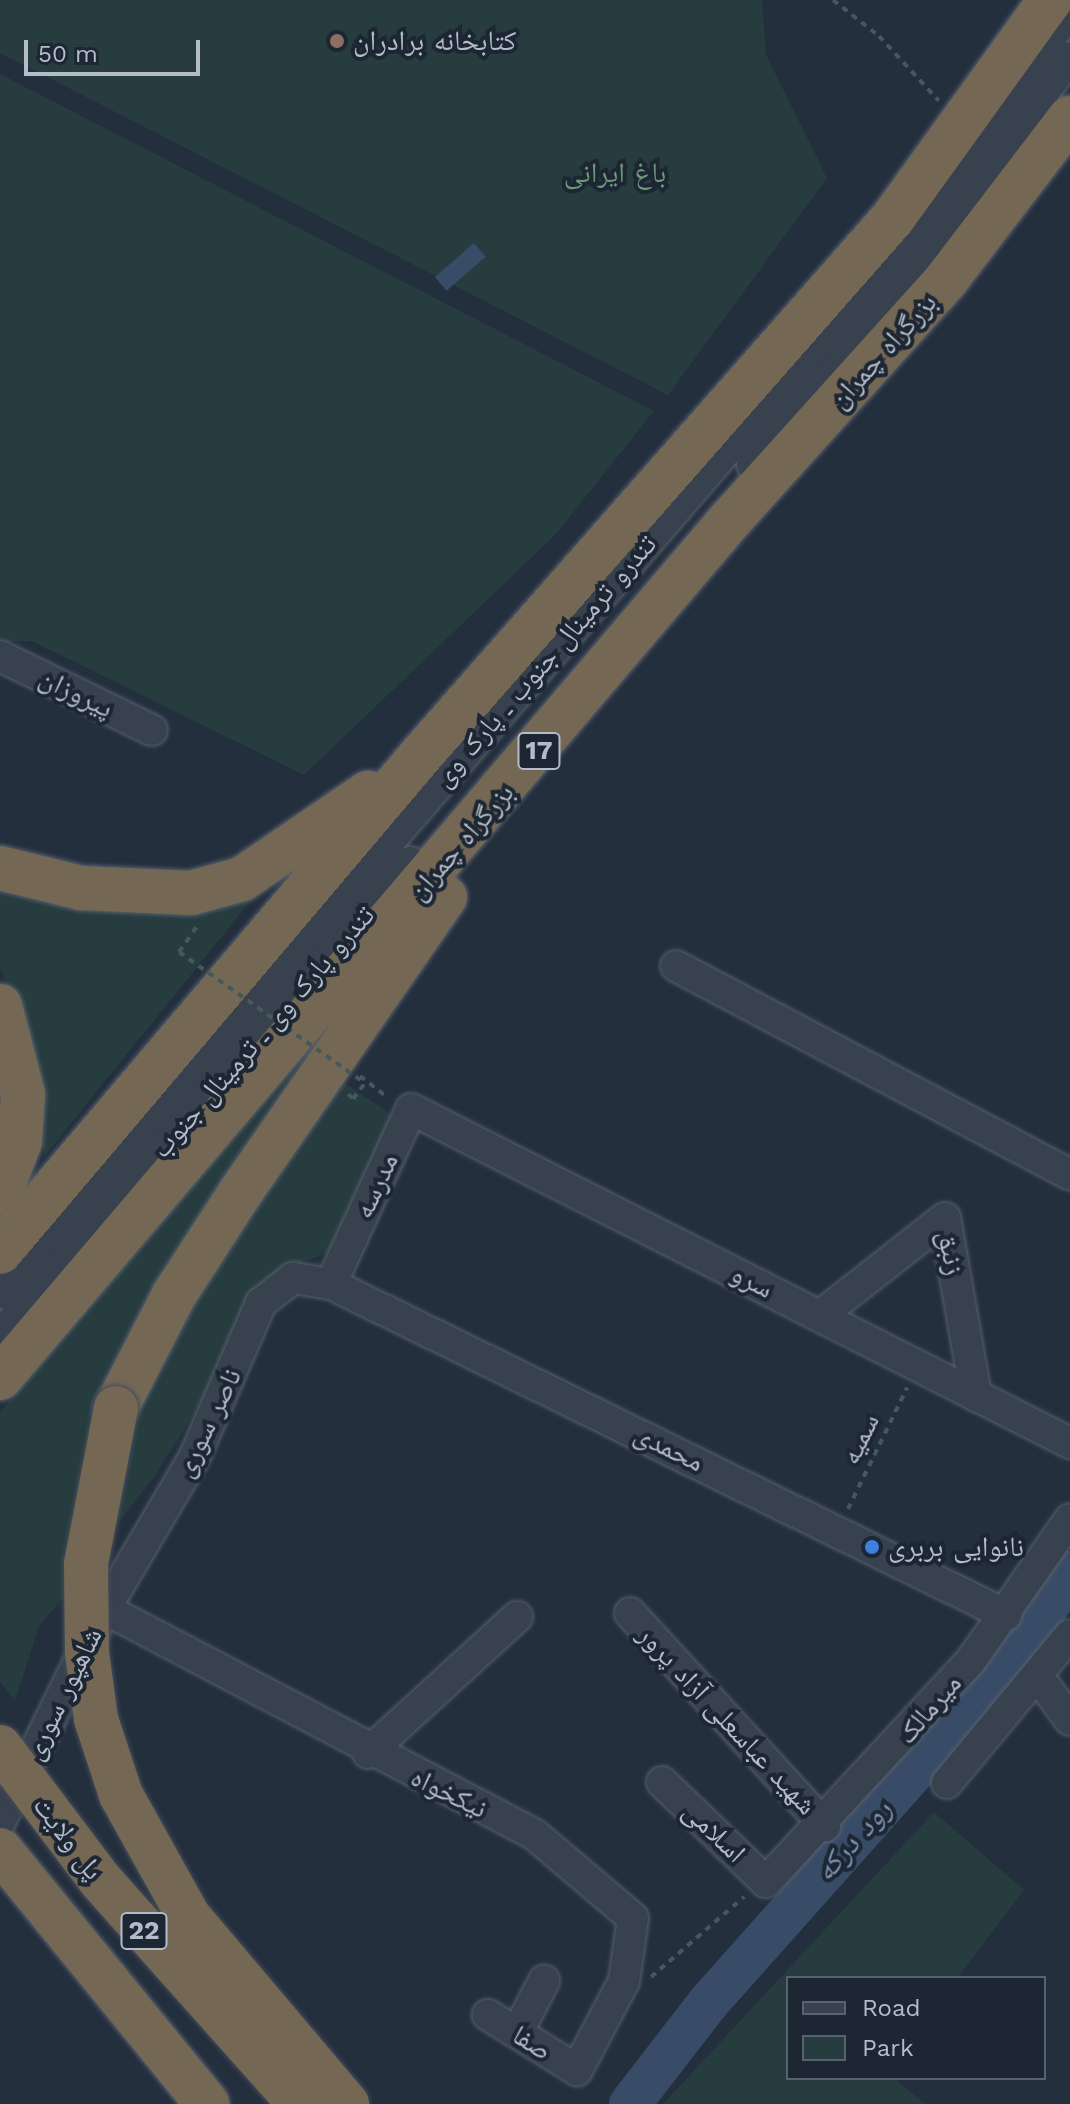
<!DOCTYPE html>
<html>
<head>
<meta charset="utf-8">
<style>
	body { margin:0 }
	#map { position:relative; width:1070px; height:2104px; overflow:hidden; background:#242f3e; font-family:"Work Sans","Noto Naskh Arabic",sans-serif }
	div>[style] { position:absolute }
	.green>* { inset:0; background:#263c3f }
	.water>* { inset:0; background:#394c67; transform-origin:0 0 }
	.river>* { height:42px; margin:-21px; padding:0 21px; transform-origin:21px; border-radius:21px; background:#394c67 }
	.path>* { height:4px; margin-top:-2px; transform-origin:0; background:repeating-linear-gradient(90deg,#44595c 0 6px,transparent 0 12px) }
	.roads { filter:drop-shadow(0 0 2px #565f6c) drop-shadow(0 0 2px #565f6c) }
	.minor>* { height:30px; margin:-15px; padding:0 15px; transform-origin:15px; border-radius:15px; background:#38414e }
	.highway>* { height:44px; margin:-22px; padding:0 22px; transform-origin:22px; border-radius:22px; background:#746855 }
	.path-bridge>* { height:4px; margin-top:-2px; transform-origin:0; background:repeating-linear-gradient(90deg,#44595c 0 6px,transparent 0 12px) }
	.bridges { filter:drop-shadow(0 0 2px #434c59) drop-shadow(0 0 2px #434c59) }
	.highway-bridge>* { height:44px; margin:-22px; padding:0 22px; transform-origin:22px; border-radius:22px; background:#746855 }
	.dots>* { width:22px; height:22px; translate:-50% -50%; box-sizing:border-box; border:4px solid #1d2633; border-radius:50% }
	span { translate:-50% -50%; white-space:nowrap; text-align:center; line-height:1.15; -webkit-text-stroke:8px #1d2633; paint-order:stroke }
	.shield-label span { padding:2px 6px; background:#1d2633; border:2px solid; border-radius:6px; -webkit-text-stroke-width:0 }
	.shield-label { font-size:26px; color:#b4bcc9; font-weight:700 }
	.poi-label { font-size:28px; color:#b4bcc9 }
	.left { translate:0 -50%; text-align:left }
	.park-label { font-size:28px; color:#6b9a76 }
	.street-label { font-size:28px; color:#b4bcc9 }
	.water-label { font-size:30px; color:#7c92b1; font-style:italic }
	.legend { position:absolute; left:786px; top:1976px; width:260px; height:104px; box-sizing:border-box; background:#1d2633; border:2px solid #59626f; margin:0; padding:10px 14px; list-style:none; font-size:24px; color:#b4bcc9 }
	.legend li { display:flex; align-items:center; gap:16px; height:40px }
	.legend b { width:40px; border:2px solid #59626f }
	.scale { position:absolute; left:24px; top:40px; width:176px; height:36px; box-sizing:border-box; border:4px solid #b4bcc9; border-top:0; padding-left:10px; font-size:24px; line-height:28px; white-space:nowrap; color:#b4bcc9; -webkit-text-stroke:6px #1d2633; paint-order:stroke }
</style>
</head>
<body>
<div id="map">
	<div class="green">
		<i style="clip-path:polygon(0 0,762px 0,766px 55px,827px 178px,668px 395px,0 53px)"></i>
		<i style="clip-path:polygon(0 74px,654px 411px,556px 534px,304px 775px,32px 641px,0 642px)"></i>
		<i style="clip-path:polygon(264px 884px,44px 1157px,39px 1081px,0 968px,0 886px)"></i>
		<i style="clip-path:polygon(337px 1013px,86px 1465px,72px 1512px,68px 1592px,39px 1626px,15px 1701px,0 1681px,0 1412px)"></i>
		<i style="clip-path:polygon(337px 1078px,400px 1120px,337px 1249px,284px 1270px,155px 1476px,102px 1543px,132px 1402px)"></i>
		<i style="clip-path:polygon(934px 1812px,1024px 1890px,957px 1978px,788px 1978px,788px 2078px,894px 2078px,925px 2104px,663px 2104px)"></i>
	</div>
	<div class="water">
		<i style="left:474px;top:243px;width:18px;height:52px;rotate:49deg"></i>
	</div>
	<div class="river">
		<i style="left:630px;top:2104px;width:128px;rotate:-52.3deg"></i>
		<i style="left:708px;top:2003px;width:463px;rotate:-48.3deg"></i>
		<i style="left:1016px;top:1657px;width:101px;rotate:-57.6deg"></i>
	</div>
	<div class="path">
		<i style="left:833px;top:0;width:58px;rotate:38deg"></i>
		<i style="left:879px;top:36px;width:88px;rotate:47.3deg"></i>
		<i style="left:179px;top:952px;width:33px;rotate:-55deg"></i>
		<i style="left:360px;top:1076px;width:34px;rotate:38deg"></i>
		<i style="left:348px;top:1094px;width:7px;rotate:45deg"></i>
		<i style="left:353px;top:1099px;width:20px;rotate:-53deg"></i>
		<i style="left:848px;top:1509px;width:135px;rotate:-64deg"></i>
		<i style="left:651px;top:1977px;width:123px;rotate:-40.7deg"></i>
	</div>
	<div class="roads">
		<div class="minor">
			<i style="left:752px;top:464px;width:229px;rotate:-50.1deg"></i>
			<i style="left:899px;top:288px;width:287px;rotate:-53.5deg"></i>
			<i style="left:0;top:656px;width:169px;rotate:26deg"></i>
			<i style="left:676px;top:966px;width:446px;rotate:27.9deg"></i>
			<i style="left:331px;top:1284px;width:192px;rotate:-65.4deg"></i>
			<i style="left:411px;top:1109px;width:739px;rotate:26.88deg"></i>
			<i style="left:0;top:1293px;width:1265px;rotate:-49.23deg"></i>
			<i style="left:826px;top:335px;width:405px;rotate:-52.9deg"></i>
			<i style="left:820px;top:1316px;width:159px;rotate:-38.1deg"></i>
			<i style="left:945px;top:1218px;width:181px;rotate:80.1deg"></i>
			<i style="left:0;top:1335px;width:626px;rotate:-49.08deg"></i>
			<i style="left:105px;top:1609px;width:486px;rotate:27.7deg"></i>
			<i style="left:535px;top:1835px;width:128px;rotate:40.3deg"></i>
			<i style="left:633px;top:1918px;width:64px;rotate:98.1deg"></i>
			<i style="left:624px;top:1981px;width:101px;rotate:117.8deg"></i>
			<i style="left:577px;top:2070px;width:105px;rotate:-148.3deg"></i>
			<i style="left:630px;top:1613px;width:289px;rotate:47.5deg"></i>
			<i style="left:1039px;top:1678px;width:52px;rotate:53.6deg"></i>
			<i style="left:368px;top:1753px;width:202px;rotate:-42.4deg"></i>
			<i style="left:662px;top:1782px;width:144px;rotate:43.9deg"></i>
			<i style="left:766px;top:1882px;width:300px;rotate:-47.2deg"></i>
			<i style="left:970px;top:1662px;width:174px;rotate:-55deg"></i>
			<i style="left:947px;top:1783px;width:192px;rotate:-50.3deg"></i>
			<i style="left:0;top:1822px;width:237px;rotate:-63.8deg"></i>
			<i style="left:105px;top:1609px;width:178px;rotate:-59.5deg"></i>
			<i style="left:195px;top:1456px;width:167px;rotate:-66.7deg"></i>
			<i style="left:261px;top:1303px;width:41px;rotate:-38deg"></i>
			<i style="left:293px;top:1278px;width:38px;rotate:9deg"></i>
			<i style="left:331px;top:1284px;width:752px;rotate:26.12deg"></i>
			<i style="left:517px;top:2033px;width:59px;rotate:-62.6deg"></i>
		</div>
		<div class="highway">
			<i style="left:0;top:868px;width:83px;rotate:13.9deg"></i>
			<i style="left:81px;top:888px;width:110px;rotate:2.6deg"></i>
			<i style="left:191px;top:893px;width:53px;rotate:-15.4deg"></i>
			<i style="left:242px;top:879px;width:153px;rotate:-34.3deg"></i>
			<i style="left:0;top:1006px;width:91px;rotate:75.4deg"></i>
			<i style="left:23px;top:1094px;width:47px;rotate:93.7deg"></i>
			<i style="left:20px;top:1141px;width:56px;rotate:111deg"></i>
			<i style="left:0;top:1252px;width:653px;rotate:-49.72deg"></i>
			<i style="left:422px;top:754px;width:714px;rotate:-48.69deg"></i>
			<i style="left:893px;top:218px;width:269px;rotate:-54.2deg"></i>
			<i style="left:0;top:1378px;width:1127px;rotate:-49.61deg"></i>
			<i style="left:730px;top:520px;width:323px;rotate:-48deg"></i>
			<i style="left:946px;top:280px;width:204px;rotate:-52.6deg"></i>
			<i style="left:116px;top:1408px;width:127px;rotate:-62.8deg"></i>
			<i style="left:174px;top:1295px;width:121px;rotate:-57.1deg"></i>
			<i style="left:240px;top:1193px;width:360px;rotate:-55.3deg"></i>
			<i style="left:0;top:1850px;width:328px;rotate:50.8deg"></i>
		</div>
	</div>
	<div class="path-bridge">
		<i style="left:179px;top:952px;width:228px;rotate:35.2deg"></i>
	</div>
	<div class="bridges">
		<div class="highway-bridge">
			<i style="left:116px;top:1408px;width:159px;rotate:100.9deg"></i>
			<i style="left:86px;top:1564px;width:89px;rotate:89.4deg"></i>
			<i style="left:87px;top:1653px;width:67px;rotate:82.2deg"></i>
			<i style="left:96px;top:1719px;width:80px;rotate:71.8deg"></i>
			<i style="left:121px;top:1795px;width:140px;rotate:60.9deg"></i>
			<i style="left:189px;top:1917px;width:245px;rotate:49.8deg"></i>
			<i style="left:0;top:1747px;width:168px;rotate:53deg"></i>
			<i style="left:101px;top:1881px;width:299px;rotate:48.3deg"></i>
		</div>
	</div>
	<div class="dots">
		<i style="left:337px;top:41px;background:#8d6e63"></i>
		<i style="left:872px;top:1547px;background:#3f7fe0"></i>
	</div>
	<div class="shield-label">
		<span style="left:539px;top:751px">17</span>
		<span style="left:144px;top:1931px">22</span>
	</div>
	<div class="poi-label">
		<span class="left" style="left:353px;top:41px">کتابخانه برادران</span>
		<span class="left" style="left:888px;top:1547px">نانوایی بربری</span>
	</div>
	<div class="park-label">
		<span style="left:615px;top:173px">باغ ایرانی</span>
	</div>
	<div class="street-label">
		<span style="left:883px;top:351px;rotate:-48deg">بزرگراه چمران</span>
		<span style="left:545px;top:661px;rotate:-49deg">تندرو ترمینال جنوب ـ پارک وی</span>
		<span style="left:76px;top:693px;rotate:26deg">پیروزان</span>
		<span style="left:461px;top:842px;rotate:-49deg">بزرگراه چمران</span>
		<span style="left:263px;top:1032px;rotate:-49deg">تندرو پارک وی ـ ترمینال جنوب</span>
		<span style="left:376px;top:1186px;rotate:-65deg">مدرسه</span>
		<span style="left:951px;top:1253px;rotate:79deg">زنبق</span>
		<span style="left:752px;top:1281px;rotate:27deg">سرو</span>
		<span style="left:208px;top:1423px;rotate:-64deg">ناصر سوری</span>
		<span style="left:860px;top:1439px;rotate:-64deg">سمیه</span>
		<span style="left:669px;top:1448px;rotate:26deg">محمدی</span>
		<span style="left:63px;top:1694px;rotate:-64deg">شاهپور سوری</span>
		<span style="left:929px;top:1709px;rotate:-49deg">میرمالک</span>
		<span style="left:727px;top:1720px;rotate:47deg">شهید عباسعلی آزاد پرور</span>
		<span style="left:449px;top:1793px;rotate:26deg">نیکخواه</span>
		<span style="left:714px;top:1832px;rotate:44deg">اسلامی</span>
		<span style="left:68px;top:1838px;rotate:53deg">پل ولایت</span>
		<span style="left:532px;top:2043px;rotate:32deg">صفا</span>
	</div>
	<div class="water-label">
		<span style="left:853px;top:1840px;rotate:-48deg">رود درکه</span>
	</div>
	<ul class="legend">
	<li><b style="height:10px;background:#38414e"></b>Road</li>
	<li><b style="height:22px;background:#263c3f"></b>Park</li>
	</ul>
	<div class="scale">50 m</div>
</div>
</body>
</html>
